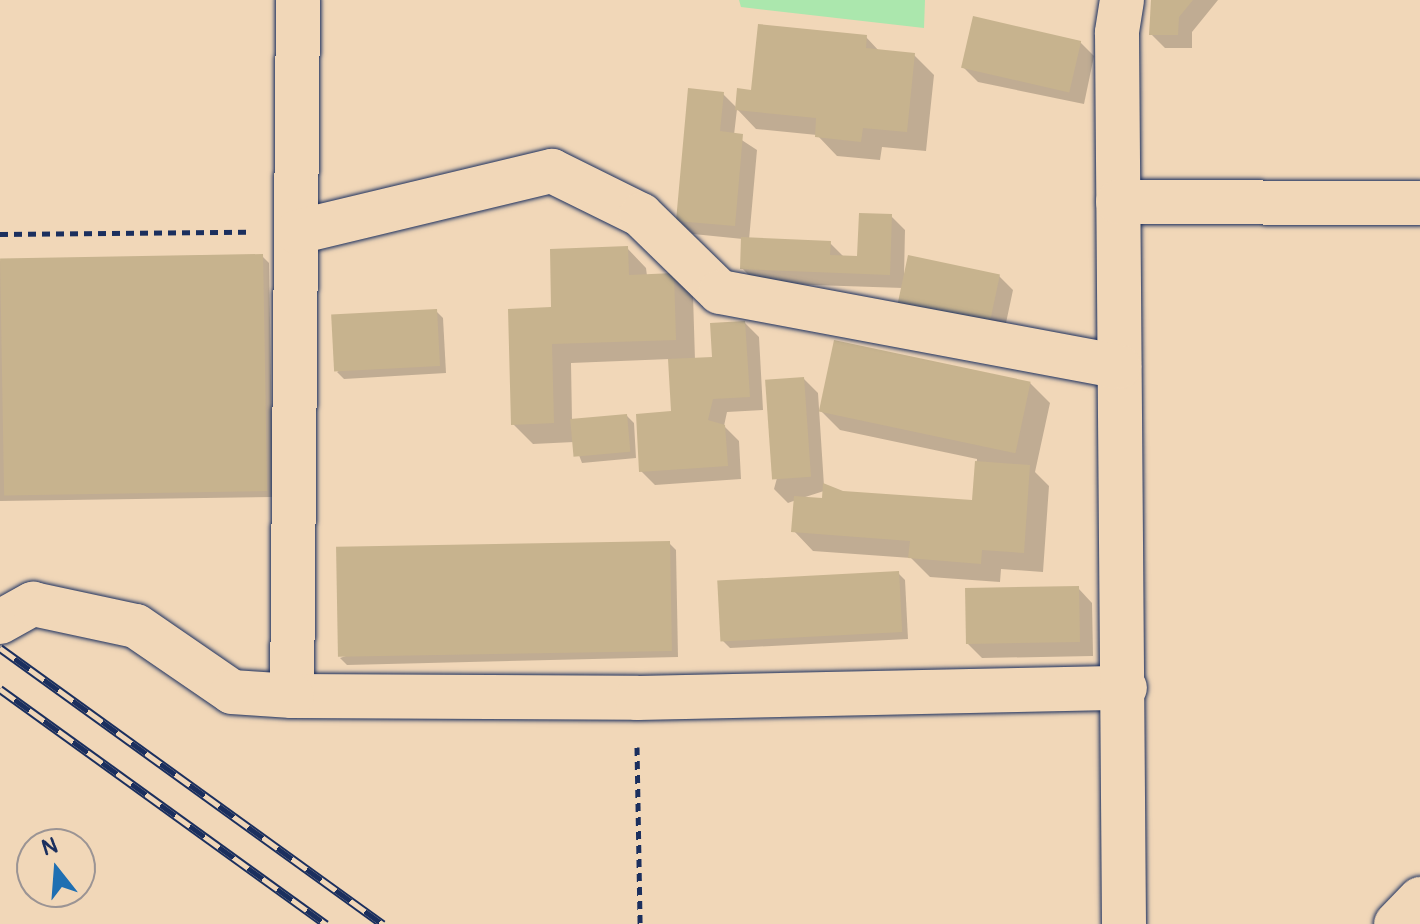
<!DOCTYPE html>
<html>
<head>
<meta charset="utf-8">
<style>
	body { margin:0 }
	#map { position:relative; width:1420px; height:924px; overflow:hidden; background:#f1d7b8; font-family:Pangolin,sans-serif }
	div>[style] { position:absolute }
	.green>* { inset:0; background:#abe7ad }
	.shadow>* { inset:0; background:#0003 }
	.building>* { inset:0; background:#c7b38e; transform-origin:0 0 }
	.path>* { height:5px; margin-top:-2.5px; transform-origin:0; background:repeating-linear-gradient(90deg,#1b2f5e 0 8px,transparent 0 14px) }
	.roads { filter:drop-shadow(0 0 2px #1b2f5e) drop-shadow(0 0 2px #1b2f5e) }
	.minor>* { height:44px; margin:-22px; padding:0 22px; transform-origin:22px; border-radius:22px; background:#f1d7b8 }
	.rail>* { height:9px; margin-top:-4.5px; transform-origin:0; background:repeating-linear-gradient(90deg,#f1d7b8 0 18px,#1b2f5e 0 36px); box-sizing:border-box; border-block:2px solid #1b2f5e }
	span { translate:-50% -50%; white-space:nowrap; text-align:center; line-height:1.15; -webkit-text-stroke:6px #f1d7b8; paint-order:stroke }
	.north { position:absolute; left:16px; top:828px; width:80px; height:80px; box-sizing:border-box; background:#f1d7b8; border:2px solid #9b9494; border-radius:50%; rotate:343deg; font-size:22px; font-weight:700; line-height:32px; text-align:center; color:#1b2f5e }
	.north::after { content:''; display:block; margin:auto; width:28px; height:36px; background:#1f6fb2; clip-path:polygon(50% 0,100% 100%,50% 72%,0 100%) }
</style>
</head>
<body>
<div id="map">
	<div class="green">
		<i style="clip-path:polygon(739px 0,925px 0,924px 28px,741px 7px)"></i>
	</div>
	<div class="shadow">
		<i style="clip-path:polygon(1153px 0,1218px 0,1192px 32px,1192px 48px,1165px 48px,1151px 34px)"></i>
		<i style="clip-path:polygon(866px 37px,880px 52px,914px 55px,934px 75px,926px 151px,882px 147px,880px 160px,837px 156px,817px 135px,756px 129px,737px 109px,734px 135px,757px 150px,749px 240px,830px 243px,844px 257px,859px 258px,891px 216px,905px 230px,904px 277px,999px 276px,1013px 290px,1003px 337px,903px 288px,756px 283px,742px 268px,743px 239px,693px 234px,678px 220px,723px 94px,737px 108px,753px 92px)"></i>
		<i style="clip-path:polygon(1080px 42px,1094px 56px,1084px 104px,978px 82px,964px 68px)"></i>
		<i style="clip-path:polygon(627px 248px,646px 268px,647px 276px,673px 275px,693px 295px,695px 360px,714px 359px,745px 323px,759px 337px,763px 410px,727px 412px,724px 426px,739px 441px,741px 479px,655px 485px,641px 471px,673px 413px,670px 359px,571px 363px,572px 420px,627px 416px,634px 423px,636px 458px,582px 463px,574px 442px,533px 444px,513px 424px,553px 309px)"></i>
		<i style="clip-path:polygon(262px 256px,269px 263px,273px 497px,0 501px,0 261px)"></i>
		<i style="clip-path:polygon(436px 311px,443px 318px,446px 373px,344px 379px,337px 372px)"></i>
		<i style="clip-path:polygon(evenodd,804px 379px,818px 393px,824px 486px,843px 493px,974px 502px,977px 459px,840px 430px,821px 411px,1030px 383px,1050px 403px,1035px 472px,1049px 486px,1043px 572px,1001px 569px,1000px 582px,930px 577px,911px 558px,813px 551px,794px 531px,796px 500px,788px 503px,774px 489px,804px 379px,824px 491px,823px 500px,802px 498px,824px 491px)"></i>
		<i style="clip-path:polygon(669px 543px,676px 550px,678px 657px,347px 665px,340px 658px)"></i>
		<i style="clip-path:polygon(898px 573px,905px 580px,908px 639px,730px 648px,723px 641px)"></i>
		<i style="clip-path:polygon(1078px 588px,1092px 603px,1093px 656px,982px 658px,968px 644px)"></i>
	</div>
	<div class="building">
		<i style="clip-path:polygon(1151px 0,1193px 0,1179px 17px,1178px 35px,1149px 35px)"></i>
		<i style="left:973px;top:16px;width:111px;height:53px;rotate:13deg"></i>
		<i style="clip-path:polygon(758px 24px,867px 35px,866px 48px,915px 53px,907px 132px,863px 128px,861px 142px,815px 137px,816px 118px,735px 110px,737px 88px,751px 90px)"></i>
		<i style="clip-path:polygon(688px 88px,724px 92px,720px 131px,743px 134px,735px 226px,676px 221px)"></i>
		<i style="clip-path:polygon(859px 213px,892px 214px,890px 275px,740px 269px,741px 237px,831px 241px,830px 255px,857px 256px)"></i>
		<i style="clip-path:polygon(628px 246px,629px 275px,674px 273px,676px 340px,552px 344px,554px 423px,511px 425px,508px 309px,551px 307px,550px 249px)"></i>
		<i style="left:263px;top:254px;width:237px;height:263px;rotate:89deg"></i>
		<i style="left:908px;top:255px;width:94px;height:51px;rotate:12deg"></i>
		<i style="left:437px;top:309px;width:57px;height:106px;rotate:87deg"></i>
		<i style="clip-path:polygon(745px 321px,750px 397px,713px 399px,708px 420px,725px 425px,728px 466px,639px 472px,636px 414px,671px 411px,668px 359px,712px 357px,710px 323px)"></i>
		<i style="left:834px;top:340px;width:201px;height:73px;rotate:12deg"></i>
		<i style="left:804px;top:377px;width:100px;height:39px;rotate:86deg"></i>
		<i style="left:627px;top:414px;width:38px;height:57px;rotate:85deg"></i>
		<i style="clip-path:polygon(975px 461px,1030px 465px,1024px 553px,982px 550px,981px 564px,908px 558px,910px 541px,791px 532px,794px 496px,822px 498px,823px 483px,843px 491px,972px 500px)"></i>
		<i style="left:670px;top:541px;width:110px;height:334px;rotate:89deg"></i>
		<i style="left:899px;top:571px;width:61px;height:182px;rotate:87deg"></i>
		<i style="left:1079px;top:586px;width:56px;height:114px;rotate:89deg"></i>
	</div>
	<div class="path">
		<i style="left:0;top:234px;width:247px;rotate:-0.5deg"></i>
		<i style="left:637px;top:747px;width:177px;rotate:89deg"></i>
	</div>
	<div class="roads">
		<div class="minor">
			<i style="left:298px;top:0;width:696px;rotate:90.49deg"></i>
			<i style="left:292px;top:696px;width:345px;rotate:0.3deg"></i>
			<i style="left:637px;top:698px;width:488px;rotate:-1.2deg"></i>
			<i style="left:1122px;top:0;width:33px;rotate:99deg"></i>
			<i style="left:1117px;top:33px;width:891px;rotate:89.55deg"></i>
			<i style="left:1118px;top:202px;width:302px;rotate:0.2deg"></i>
			<i style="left:297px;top:232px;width:262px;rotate:-13.5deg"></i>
			<i style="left:552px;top:171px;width:99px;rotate:26.3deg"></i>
			<i style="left:641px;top:215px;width:110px;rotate:44.3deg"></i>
			<i style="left:720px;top:292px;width:406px;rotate:10.6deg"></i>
			<i style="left:0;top:622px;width:38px;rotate:-29deg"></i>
			<i style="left:33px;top:604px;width:105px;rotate:12.1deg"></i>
			<i style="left:136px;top:626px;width:116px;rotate:34.5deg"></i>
			<i style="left:232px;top:692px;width:60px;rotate:3.8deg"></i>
			<i style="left:1396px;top:924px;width:35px;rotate:-46deg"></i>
		</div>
	</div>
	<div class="rail">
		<i style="left:0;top:648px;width:472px;rotate:35.8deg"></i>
		<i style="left:0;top:689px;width:402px;rotate:35.8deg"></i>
	</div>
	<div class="north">N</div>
</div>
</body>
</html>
